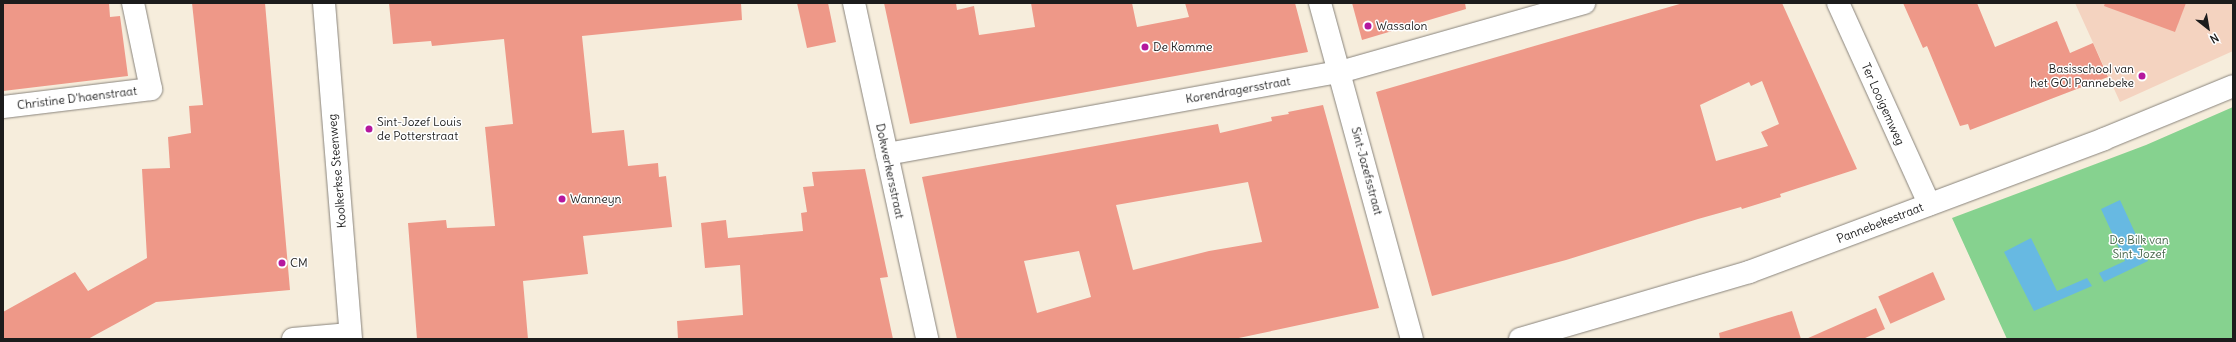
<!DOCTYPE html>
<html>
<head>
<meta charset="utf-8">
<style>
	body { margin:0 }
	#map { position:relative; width:2236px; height:342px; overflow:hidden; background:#f6eddc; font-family:Delius,sans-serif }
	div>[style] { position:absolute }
	.built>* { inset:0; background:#f4d3c0 }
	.green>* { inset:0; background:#86d28f }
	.water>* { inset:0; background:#67b9e2 }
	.building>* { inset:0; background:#ee9888; transform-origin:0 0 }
	.roads { filter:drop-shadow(0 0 1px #89847c) drop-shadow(0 0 1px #89847c) }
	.street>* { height:22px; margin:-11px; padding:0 11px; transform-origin:11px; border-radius:11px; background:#fff }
	.dots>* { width:11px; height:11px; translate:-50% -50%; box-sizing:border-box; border:2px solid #fff; border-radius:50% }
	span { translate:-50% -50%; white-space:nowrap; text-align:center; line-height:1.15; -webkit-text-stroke:3px #fff; paint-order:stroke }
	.poi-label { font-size:12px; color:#1c1c1c }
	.left { translate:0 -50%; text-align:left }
	.right { translate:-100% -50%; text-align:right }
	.street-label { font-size:12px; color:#1c1c1c }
	.park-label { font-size:12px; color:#46654a }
	.frame { position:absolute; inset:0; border:4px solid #1c1c1c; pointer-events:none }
	.north { position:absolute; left:2188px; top:8px; width:40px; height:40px; -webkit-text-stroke:3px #fff; paint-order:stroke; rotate:149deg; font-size:11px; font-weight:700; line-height:16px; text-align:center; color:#1c1c1c }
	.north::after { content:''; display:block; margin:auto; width:14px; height:18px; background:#1c1c1c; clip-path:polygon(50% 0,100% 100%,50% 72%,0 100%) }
</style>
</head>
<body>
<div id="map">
	<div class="built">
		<i style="clip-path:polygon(2075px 3px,2233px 3px,2233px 51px,2120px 102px)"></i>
	</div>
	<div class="green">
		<i style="clip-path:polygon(2233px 107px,2233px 339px,2007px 339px,1952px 218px,2146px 145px)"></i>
	</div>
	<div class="water">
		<i style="clip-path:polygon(2120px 200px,2148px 261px,2104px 282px,2099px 273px,2125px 261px,2101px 209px)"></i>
		<i style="clip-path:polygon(2031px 238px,2057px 291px,2087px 278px,2092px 286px,2034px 311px,2004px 252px)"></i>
	</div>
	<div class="building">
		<i style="clip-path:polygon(3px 3px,109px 3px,110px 17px,120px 16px,128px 76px,3px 91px)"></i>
		<i style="clip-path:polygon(192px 3px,265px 3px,290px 290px,156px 302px,88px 339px,3px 339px,3px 312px,75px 272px,88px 291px,147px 258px,142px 169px,170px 168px,168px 137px,191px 133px,189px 106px,203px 105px)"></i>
		<i style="clip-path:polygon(389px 3px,741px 3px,742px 20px,582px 36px,592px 133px,624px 130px,628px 166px,658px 163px,659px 177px,666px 176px,672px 227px,583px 236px,588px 274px,523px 281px,528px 339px,417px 339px,408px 223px,446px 220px,447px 228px,495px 226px,485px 127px,513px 124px,504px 39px,432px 46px,431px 41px,393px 44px)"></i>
		<i style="clip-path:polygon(797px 3px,828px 3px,836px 42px,807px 48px)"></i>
		<i style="clip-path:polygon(884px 3px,956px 3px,957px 10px,974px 6px,979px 35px,1035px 27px,1031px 3px,1132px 3px,1137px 27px,1189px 17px,1185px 3px,1295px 3px,1308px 52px,910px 124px)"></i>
		<i style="clip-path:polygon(1352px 3px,1465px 3px,1466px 9px,1362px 40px)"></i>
		<i style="clip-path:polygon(evenodd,1683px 3px,1782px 3px,1857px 169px,1780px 194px,1781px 197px,1742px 209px,1741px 207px,1698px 219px,1566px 260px,1432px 296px,1376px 92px,1683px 3px,1762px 81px,1779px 124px,1761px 132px,1768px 146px,1716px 161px,1700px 105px,1749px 82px,1751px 86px,1762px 81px)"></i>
		<i style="clip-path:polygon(1903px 3px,1977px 3px,1995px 47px,2057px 21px,2070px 53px,2093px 43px,2108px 77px,1970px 130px,1968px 124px,1960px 126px,1927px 46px,1923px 48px)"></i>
		<i style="clip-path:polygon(2105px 3px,2186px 3px,2175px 32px,2104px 6px)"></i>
		<i style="clip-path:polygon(evenodd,1323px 105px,1379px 308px,1234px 339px,957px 339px,922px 177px,1218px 124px,1220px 133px,1272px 121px,1271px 117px,1289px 114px,1288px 112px,1323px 105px,1248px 182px,1262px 242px,1209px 251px,1133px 270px,1116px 205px,1248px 182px,1323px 105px,1079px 251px,1091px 297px,1037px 313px,1024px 261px,1079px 251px)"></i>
		<i style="clip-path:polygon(865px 169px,888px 277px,880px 278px,893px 339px,678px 339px,677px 321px,743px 315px,740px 265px,705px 268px,701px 223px,726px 220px,728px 238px,803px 231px,801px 213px,807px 212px,803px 187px,814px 186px,812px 172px)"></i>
		<i style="left:1933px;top:272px;width:30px;height:60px;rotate:66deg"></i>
		<i style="clip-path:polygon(1876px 308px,1885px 329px,1863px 339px,1806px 339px)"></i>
		<i style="clip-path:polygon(1792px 311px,1801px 339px,1720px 339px,1719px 333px)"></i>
	</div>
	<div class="roads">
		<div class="street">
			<i style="left:324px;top:3px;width:337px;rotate:85.4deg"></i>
			<i style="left:854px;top:3px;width:344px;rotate:77.7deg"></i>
			<i style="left:1320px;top:3px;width:348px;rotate:74.7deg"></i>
			<i style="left:1838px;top:3px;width:221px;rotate:65.6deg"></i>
			<i style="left:3px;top:107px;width:149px;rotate:-6.9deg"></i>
			<i style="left:151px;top:89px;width:88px;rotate:-101.8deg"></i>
			<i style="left:887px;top:154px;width:460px;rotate:-10.3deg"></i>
			<i style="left:1340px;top:72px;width:254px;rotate:-15.8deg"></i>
			<i style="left:293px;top:339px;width:57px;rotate:-5deg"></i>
			<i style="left:1520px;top:339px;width:239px;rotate:-16.3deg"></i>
			<i style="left:1749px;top:272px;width:379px;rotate:-20.5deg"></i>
			<i style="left:2104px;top:139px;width:139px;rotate:-22.3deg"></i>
		</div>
	</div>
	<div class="dots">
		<i style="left:1368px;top:26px;background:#b5179e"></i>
		<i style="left:1145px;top:47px;background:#b5179e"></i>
		<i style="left:2142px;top:76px;background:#b5179e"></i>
		<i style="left:369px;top:129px;background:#b5179e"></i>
		<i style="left:562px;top:199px;background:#b5179e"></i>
		<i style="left:282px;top:263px;background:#b5179e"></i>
	</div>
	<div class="poi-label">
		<span class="left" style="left:1376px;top:26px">Wassalon</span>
		<span class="left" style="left:1153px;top:47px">De Komme</span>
		<span class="right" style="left:2134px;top:76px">Basisschool van<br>het GO! Pannebeke</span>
		<span class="left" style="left:377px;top:129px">Sint-Jozef Louis<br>de Potterstraat</span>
		<span class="left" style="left:570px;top:199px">Wanneyn</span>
		<span class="left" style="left:290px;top:263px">CM</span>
	</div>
	<div class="street-label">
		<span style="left:1238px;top:90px;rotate:-10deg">Korendragersstraat</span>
		<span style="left:77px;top:98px;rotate:-7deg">Christine D'haenstraat</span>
		<span style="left:1883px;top:104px;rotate:66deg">Ter Looigemweg</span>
		<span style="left:337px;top:171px;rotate:-95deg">Koolkerkse Steenweg</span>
		<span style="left:890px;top:171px;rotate:78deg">Dokwerkersstraat</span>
		<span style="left:1367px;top:171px;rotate:75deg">Sint-Jozefsstraat</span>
		<span style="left:1880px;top:223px;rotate:-21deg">Pannebekestraat</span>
	</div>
	<div class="park-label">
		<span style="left:2139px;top:247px">De Bilk van<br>Sint-Jozef</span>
	</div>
	<div class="frame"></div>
	<div class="north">N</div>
</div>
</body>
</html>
